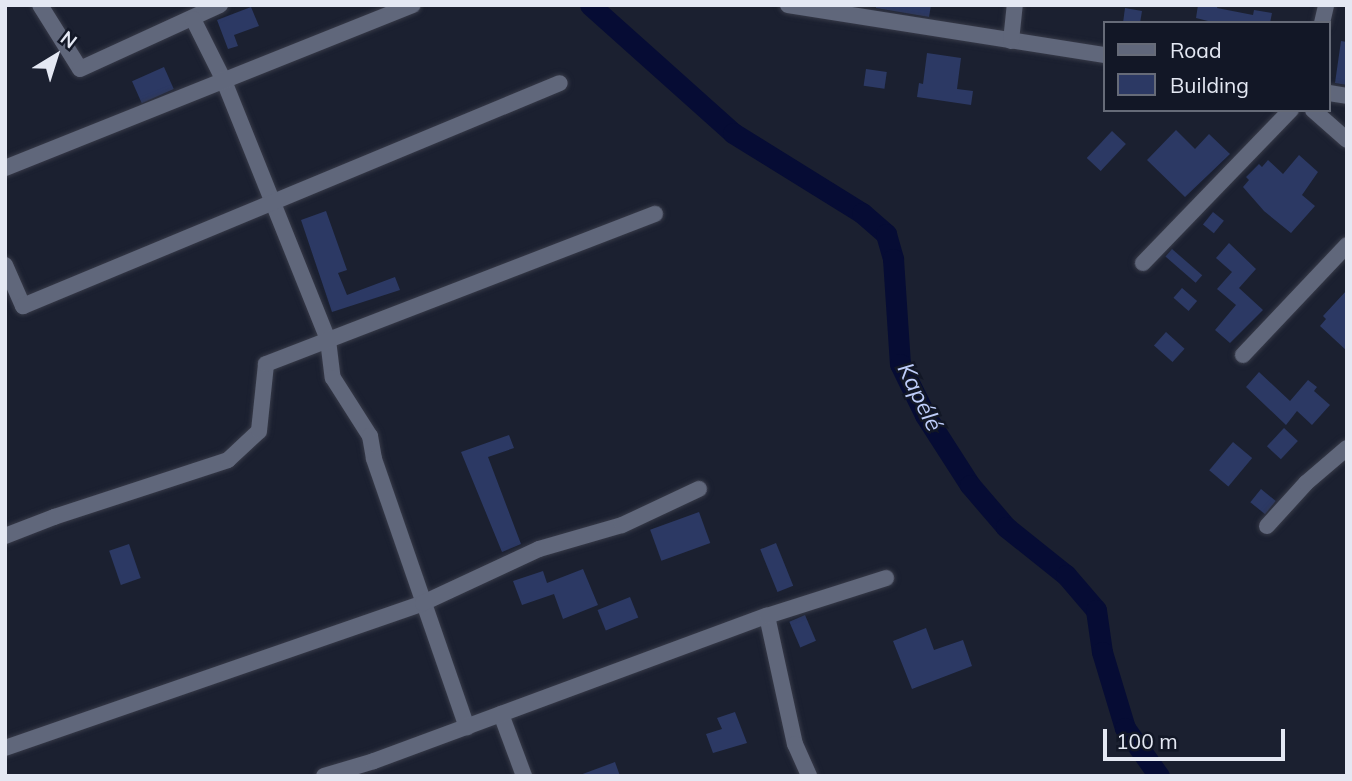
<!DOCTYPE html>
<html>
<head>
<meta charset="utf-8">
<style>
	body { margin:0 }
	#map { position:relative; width:1352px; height:781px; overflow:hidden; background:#1b2030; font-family:Mulish,sans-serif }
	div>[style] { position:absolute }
	.river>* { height:21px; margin:-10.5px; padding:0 10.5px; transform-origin:10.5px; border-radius:10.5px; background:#060c34 }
	.building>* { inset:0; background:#2c3964; transform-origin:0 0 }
	.roads { filter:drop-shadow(0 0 2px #373a48) drop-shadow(0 0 2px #373a48) }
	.minor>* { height:16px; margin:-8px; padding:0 8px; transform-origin:8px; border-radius:8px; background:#60677b }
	span { translate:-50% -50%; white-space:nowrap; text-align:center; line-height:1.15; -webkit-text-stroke:5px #121726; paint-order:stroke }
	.water-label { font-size:23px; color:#becdfa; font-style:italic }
	.frame { position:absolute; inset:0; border:7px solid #e4e8f3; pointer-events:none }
	.legend { position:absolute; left:1103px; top:21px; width:228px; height:91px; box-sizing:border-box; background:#121726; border:2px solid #666b78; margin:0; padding:9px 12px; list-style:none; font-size:21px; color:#e4e8f3 }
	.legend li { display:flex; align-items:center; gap:14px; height:35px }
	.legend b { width:35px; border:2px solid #666b78 }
	.north { position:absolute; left:21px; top:21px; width:70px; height:70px; -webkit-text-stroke:5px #121726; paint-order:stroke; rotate:38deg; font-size:19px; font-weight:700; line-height:28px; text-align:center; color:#e4e8f3 }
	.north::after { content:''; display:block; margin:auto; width:24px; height:32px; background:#e4e8f3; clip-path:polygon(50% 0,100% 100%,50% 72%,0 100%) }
	.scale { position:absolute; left:1103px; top:729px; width:182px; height:32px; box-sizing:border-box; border:4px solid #e4e8f3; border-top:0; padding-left:9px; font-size:21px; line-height:24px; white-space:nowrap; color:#e4e8f3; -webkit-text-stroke:5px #121726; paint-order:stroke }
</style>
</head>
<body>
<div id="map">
	<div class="river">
		<i style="left:590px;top:5px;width:192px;rotate:41.8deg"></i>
		<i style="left:733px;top:133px;width:152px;rotate:31.8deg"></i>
		<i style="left:862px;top:213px;width:32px;rotate:41deg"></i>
		<i style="left:886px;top:234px;width:26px;rotate:74deg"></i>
		<i style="left:893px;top:259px;width:105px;rotate:86.2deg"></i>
		<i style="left:900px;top:364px;width:57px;rotate:63.9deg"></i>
		<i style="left:925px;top:415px;width:83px;rotate:57.3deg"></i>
		<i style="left:970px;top:485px;width:55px;rotate:49.4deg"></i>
		<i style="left:1006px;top:527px;width:77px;rotate:38.7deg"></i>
		<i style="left:1066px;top:575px;width:46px;rotate:49.4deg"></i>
		<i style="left:1096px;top:610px;width:42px;rotate:81.9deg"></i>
		<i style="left:1102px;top:652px;width:79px;rotate:73.2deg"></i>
		<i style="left:1125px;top:728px;width:59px;rotate:54.7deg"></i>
	</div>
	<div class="building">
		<i style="clip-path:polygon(876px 5px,931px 5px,929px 17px,876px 8px)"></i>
		<i style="clip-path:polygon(1198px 5px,1218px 5px,1217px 8px,1253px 15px,1254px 10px,1272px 13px,1270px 23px,1216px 23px,1196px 18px)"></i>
		<i style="clip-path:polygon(251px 7px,259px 26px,234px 35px,238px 46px,228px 49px,217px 20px)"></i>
		<i style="clip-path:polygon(1125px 8px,1142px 11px,1140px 23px,1123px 23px)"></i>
		<i style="clip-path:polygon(1341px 41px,1347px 42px,1347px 85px,1335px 83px)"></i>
		<i style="clip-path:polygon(927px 53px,961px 58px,957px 89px,973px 91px,971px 105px,917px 97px,919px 83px,923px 84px)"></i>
		<i style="left:164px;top:67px;width:24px;height:35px;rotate:66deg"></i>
		<i style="left:866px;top:69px;width:21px;height:17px;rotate:8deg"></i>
		<i style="clip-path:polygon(1176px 130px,1195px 149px,1209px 134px,1230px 154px,1185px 197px,1147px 160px)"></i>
		<i style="left:1112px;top:131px;width:19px;height:37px;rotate:43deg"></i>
		<i style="clip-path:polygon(1299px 155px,1318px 172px,1302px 195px,1315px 206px,1291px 233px,1264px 211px,1243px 187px,1249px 180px,1246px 177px,1259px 164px,1262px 167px,1268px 160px,1283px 174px)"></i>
		<i style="clip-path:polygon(326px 211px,347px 270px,338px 273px,347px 295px,395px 277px,400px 290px,332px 312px,301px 220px)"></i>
		<i style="left:1213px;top:212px;width:14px;height:16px;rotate:39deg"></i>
		<i style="clip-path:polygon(1229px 243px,1256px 269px,1239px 288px,1263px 310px,1230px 343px,1215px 330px,1236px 305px,1217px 289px,1232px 272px,1216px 258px)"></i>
		<i style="left:1172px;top:249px;width:40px;height:10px;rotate:41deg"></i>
		<i style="left:1182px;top:288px;width:20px;height:13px;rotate:41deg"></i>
		<i style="clip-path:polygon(1347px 290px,1347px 351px,1320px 326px,1326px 319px,1323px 316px)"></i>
		<i style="left:1166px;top:332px;width:25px;height:18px;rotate:42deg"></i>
		<i style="clip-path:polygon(1259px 372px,1290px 401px,1308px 380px,1317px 387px,1314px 391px,1330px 405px,1312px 425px,1297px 411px,1286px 425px,1246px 387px)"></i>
		<i style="left:1284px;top:428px;width:19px;height:25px;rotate:43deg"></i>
		<i style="clip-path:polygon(509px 435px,514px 448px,488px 457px,521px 544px,502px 552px,461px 452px)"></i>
		<i style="left:1233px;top:442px;width:25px;height:37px;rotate:40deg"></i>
		<i style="left:1261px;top:489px;width:19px;height:17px;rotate:39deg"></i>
		<i style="left:699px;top:512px;width:33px;height:52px;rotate:70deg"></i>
		<i style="left:776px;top:543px;width:46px;height:17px;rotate:68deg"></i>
		<i style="left:129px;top:544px;width:36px;height:21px;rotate:71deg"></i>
		<i style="clip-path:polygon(583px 569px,598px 605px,563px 619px,554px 594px,522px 605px,513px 581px,543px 571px,547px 583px)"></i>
		<i style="left:630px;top:597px;width:22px;height:35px;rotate:68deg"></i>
		<i style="left:805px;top:615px;width:28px;height:17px;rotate:67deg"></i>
		<i style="clip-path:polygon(926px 628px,934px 650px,963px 640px,972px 666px,912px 689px,893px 641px)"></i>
		<i style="clip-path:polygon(735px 712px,747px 743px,713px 753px,706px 734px,722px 729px,717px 718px)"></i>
		<i style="clip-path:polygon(615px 762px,620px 776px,580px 776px,580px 775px)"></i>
	</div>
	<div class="roads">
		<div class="minor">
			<i style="left:40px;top:5px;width:75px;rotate:58deg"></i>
			<i style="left:80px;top:69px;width:154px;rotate:-24.6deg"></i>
			<i style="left:788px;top:5px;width:321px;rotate:9deg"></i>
			<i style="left:193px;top:19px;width:69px;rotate:63.4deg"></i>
			<i style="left:224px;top:81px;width:279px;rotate:68.1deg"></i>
			<i style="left:328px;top:340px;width:38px;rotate:83deg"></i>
			<i style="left:333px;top:378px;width:69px;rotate:57.5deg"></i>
			<i style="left:370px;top:436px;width:23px;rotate:80deg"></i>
			<i style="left:374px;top:459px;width:284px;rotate:70.9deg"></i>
			<i style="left:1322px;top:23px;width:18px;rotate:-77deg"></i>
			<i style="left:1011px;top:41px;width:36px;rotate:-84deg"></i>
			<i style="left:1329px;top:93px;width:18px;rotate:9deg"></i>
			<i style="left:1313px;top:110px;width:45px;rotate:41.4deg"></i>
			<i style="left:5px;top:168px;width:439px;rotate:-21.8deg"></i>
			<i style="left:1143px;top:263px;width:213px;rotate:-46deg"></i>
			<i style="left:5px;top:265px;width:45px;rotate:66.3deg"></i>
			<i style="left:23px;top:306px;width:581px;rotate:-22.55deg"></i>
			<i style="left:1243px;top:355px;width:151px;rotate:-46.6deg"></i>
			<i style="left:1267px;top:526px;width:58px;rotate:-47.8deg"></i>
			<i style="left:1306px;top:483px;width:54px;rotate:-40.5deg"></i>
			<i style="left:5px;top:536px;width:53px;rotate:-21.2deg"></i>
			<i style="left:54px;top:517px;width:183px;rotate:-18.1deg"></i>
			<i style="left:228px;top:460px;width:42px;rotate:-43.1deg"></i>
			<i style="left:259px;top:431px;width:67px;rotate:-84deg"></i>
			<i style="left:266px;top:364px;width:417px;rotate:-21.1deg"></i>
			<i style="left:767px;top:616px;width:131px;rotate:77.7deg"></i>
			<i style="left:795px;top:744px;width:35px;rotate:66deg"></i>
			<i style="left:501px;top:714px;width:66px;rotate:69.6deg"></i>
			<i style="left:5px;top:748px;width:442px;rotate:-19.1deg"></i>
			<i style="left:423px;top:603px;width:128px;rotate:-25deg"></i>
			<i style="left:539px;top:549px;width:86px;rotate:-16.1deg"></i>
			<i style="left:622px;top:525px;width:85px;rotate:-25.1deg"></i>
			<i style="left:324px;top:776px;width:52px;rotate:-16.7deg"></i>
			<i style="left:374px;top:761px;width:419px;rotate:-20.3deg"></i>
			<i style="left:767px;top:616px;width:125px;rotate:-17.7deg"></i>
		</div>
	</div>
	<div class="water-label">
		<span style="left:920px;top:397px;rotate:64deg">Kapélé</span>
	</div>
	<div class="frame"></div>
	<ul class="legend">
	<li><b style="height:9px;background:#60677b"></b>Road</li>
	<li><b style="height:19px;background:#2c3964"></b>Building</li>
	</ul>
	<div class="north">N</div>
	<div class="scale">100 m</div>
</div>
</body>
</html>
